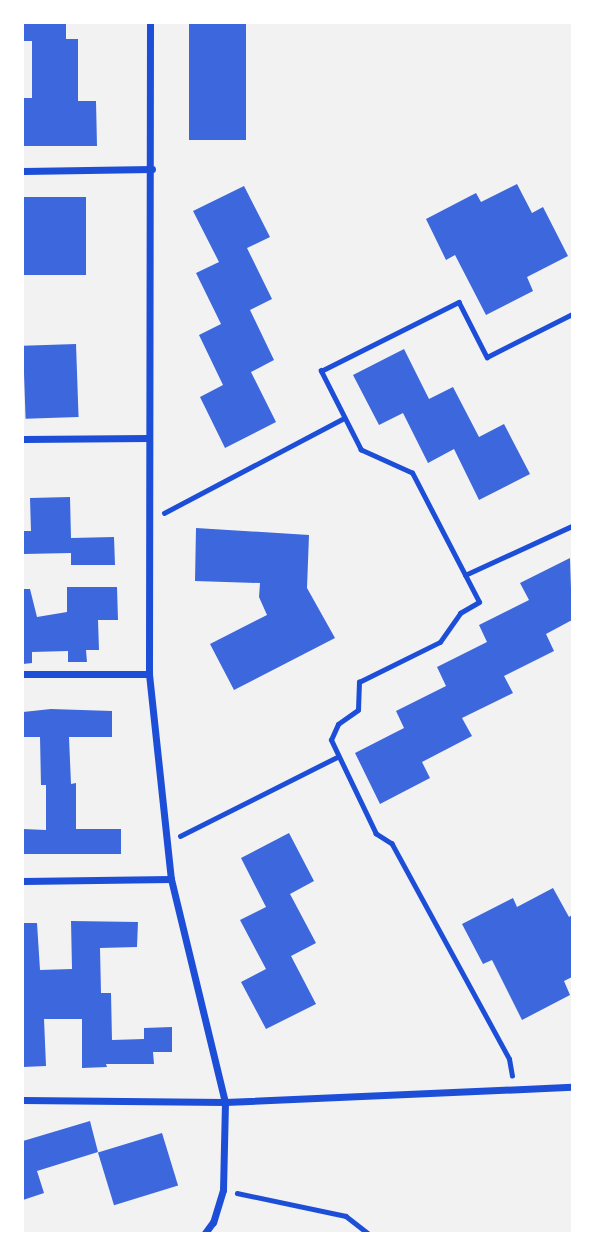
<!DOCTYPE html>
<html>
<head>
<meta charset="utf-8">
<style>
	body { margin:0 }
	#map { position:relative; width:595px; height:1256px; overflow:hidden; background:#f2f2f2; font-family:Barlow,sans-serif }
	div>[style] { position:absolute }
	.building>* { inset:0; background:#3d67dc; transform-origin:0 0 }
	.path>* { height:4.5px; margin:-2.25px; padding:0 2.25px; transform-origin:2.25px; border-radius:2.25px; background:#1d4ed8 }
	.minor>* { height:7px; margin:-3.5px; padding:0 3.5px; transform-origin:3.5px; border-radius:3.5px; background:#1d4ed8 }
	span { translate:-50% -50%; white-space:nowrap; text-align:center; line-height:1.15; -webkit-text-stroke:6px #fff; paint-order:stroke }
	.frame { position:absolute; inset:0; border:24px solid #fff; pointer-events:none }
</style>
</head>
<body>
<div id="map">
	<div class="building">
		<i style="clip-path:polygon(23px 23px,66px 23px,66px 39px,78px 39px,78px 101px,96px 101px,97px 146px,23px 146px,23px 98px,32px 98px,32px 41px,23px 41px)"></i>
		<i style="left:189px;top:23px;width:57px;height:117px"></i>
		<i style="clip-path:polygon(517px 184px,532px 213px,543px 207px,568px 256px,527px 277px,533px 291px,486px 315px,455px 255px,446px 260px,426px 219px,476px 193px,481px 202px)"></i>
		<i style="clip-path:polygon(244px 186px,270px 237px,247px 248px,272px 299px,250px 310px,274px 360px,251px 372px,276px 422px,225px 448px,200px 397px,223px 385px,199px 335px,221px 324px,196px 273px,219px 262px,193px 211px)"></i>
		<i style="left:23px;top:197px;width:63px;height:78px"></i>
		<i style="left:76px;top:344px;width:73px;height:53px;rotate:88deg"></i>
		<i style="clip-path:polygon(404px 349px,429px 399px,453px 387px,479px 437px,504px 424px,530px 474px,479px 500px,454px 449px,428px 463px,403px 413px,379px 425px,353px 375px)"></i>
		<i style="clip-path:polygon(70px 497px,71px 538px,114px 537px,115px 565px,71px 565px,71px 553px,24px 554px,24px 531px,31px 531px,30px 498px)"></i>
		<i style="clip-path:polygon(196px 528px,309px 535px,307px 588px,335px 638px,234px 690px,210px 644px,267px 615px,259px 597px,260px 583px,195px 581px)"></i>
		<i style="clip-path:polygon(570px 558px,572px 620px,546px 634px,554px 651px,504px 676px,513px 693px,462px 718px,472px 736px,422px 762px,430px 778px,380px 804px,355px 753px,404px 728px,396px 711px,446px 686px,437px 667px,487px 642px,479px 625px,529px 600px,520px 583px)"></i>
		<i style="clip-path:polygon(67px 587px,117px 587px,118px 620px,98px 620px,99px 650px,86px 650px,87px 662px,68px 662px,68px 651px,32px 652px,32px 663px,23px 664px,23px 589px,30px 589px,37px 617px,67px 612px)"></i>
		<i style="clip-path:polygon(51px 709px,112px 711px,112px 737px,69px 737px,71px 784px,76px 783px,76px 829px,121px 829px,121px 854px,23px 854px,23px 829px,46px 830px,46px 785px,41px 785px,40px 737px,23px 737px,23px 712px)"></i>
		<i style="clip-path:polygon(289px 833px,314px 881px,290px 894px,316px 943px,291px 956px,316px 1004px,266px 1029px,241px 982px,266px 969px,240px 920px,266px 907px,241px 858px)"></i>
		<i style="clip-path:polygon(553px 888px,569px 917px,572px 915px,572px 977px,564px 981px,570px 995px,522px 1020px,492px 960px,483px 964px,462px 924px,513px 898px,517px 907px)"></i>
		<i style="clip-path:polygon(71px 921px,138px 922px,137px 947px,100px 948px,101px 993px,111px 993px,112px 1040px,144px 1039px,144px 1028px,172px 1027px,172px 1052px,153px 1052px,154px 1064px,106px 1064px,107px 1067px,82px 1068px,82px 1019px,44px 1019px,46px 1066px,23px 1067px,23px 923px,37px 923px,40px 970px,72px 969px)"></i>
		<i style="clip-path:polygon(90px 1121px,98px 1152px,37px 1171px,44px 1193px,23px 1200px,23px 1141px)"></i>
		<i style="left:162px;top:1133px;width:55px;height:67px;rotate:73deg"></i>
	</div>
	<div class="path">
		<i style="left:164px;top:513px;width:201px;rotate:-27.8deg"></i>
		<i style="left:465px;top:575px;width:118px;rotate:-24.6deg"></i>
		<i style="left:180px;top:836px;width:176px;rotate:-26.7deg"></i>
		<i style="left:512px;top:1076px;width:17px;rotate:-100deg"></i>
		<i style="left:509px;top:1059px;width:245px;rotate:-118.6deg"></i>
		<i style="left:392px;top:844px;width:19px;rotate:-148deg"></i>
		<i style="left:376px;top:834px;width:104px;rotate:-115.6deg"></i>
		<i style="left:331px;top:740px;width:17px;rotate:-66deg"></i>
		<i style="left:338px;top:724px;width:24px;rotate:-35deg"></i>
		<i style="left:358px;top:710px;width:28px;rotate:-88deg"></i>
		<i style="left:359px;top:682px;width:90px;rotate:-26.3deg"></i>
		<i style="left:440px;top:642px;width:35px;rotate:-55deg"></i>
		<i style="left:460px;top:613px;width:22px;rotate:-30deg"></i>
		<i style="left:479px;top:602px;width:145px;rotate:-117.4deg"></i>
		<i style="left:412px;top:473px;width:56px;rotate:-155.7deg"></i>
		<i style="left:361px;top:450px;width:89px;rotate:-116.9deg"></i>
		<i style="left:321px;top:371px;width:154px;rotate:-26.6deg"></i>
		<i style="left:459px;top:302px;width:62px;rotate:63deg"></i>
		<i style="left:487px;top:357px;width:95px;rotate:-26.8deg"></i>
		<i style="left:237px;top:1193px;width:111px;rotate:11.9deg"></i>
		<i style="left:346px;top:1216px;width:28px;rotate:38deg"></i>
	</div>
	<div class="minor">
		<i style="left:150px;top:23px;width:651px;rotate:90.09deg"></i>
		<i style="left:149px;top:674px;width:206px;rotate:83.9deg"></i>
		<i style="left:171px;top:879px;width:229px;rotate:76.4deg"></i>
		<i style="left:225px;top:1102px;width:88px;rotate:91.3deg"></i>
		<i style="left:223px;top:1190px;width:34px;rotate:107deg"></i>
		<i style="left:213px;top:1222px;width:14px;rotate:126deg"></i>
		<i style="left:23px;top:171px;width:129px;rotate:-0.9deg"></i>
		<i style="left:23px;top:439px;width:125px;rotate:-0.5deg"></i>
		<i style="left:23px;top:674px;width:126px"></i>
		<i style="left:23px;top:881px;width:148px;rotate:-0.8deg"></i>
		<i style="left:23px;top:1100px;width:202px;rotate:0.6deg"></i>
		<i style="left:225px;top:1102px;width:347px;rotate:-2.5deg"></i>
	</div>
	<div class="frame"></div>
</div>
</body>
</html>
